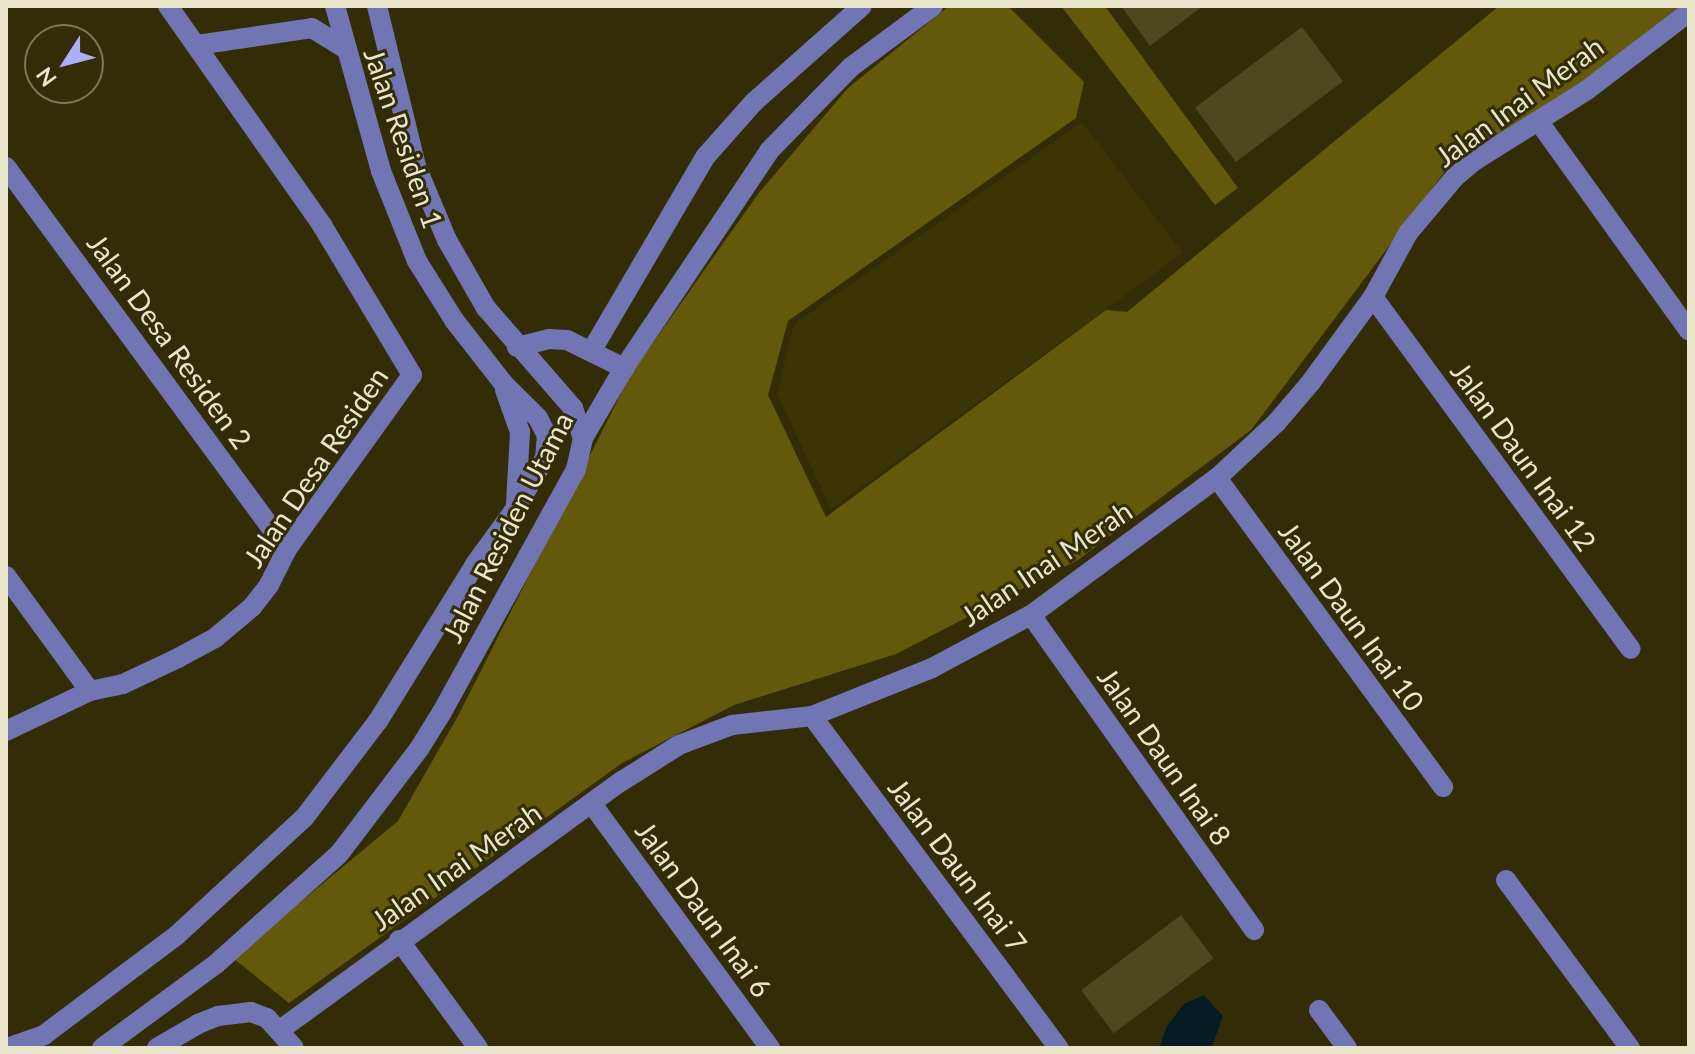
<!DOCTYPE html>
<html>
<head>
<meta charset="utf-8">
<style>
	body { margin:0 }
	#map { position:relative; width:1695px; height:1054px; overflow:hidden; background:#332d07; font-family:Lato,sans-serif }
	div>[style] { position:absolute }
	.built>* { inset:0; background:#3b3405 }
	.green>* { inset:0; background:#4e481e; transform-origin:0 0 }
	.forest>* { inset:0; background:#64580a }
	.water>* { inset:0; background:#061c22 }
	.minor>* { height:20px; margin:-10px; padding:0 10px; transform-origin:10px; border-radius:10px; background:#7175b3 }
	span { translate:-50% -50%; white-space:nowrap; text-align:center; line-height:1.15; -webkit-text-stroke:6px #332d07; paint-order:stroke }
	.street-label { font-size:28px; color:#eae6cc }
	.frame { position:absolute; inset:0; border:8px solid #eae6cc; pointer-events:none }
	.north { position:absolute; left:24px; top:24px; width:80px; height:80px; box-sizing:border-box; background:#332d07; border:2px solid #7c7756; border-radius:50%; rotate:234deg; font-size:22px; font-weight:700; line-height:32px; text-align:center; color:#eae6cc }
	.north::after { content:''; display:block; margin:auto; width:28px; height:36px; background:#aab0fc; clip-path:polygon(50% 0,100% 100%,50% 72%,0 100%) }
</style>
</head>
<body>
<div id="map">
	<div class="built">
		<i style="clip-path:polygon(1082px 122px,1183px 253px,831px 509px,777px 394px,794px 324px)"></i>
	</div>
	<div class="green">
		<i style="clip-path:polygon(1121px 6px,1203px 6px,1150px 46px)"></i>
		<i style="left:1302px;top:27px;width:68px;height:134px;rotate:53deg"></i>
		<i style="left:1181px;top:915px;width:54px;height:125px;rotate:53deg"></i>
	</div>
	<div class="forest">
		<i style="clip-path:polygon(949px 6px,1008px 6px,1084px 82px,1076px 118px,788px 321px,768px 395px,826px 517px,1106px 310px,1127px 312px,1499px 6px,1680px 6px,1552px 105px,1455px 158px,1251px 430px,1078px 560px,896px 654px,734px 705px,622px 763px,289px 1003px,233px 958px,398px 821px,458px 716px,631px 374px,758px 194px,848px 88px)"></i>
		<i style="clip-path:polygon(1061px 6px,1105px 6px,1238px 188px,1215px 205px)"></i>
	</div>
	<div class="water">
		<i style="clip-path:polygon(1204px 995px,1223px 1016px,1213px 1044px,1207px 1048px,1159px 1048px,1167px 1026px,1184px 1004px)"></i>
	</div>
	<div class="minor">
		<i style="left:335px;top:6px;width:171px;rotate:74.4deg"></i>
		<i style="left:381px;top:171px;width:97px;rotate:68.2deg"></i>
		<i style="left:417px;top:261px;width:70px;rotate:57.9deg"></i>
		<i style="left:454px;top:320px;width:80px;rotate:52.1deg"></i>
		<i style="left:503px;top:383px;width:49px;rotate:45deg"></i>
		<i style="left:538px;top:418px;width:20px;rotate:63deg"></i>
		<i style="left:377px;top:6px;width:165px;rotate:76.3deg"></i>
		<i style="left:416px;top:166px;width:80px;rotate:67.3deg"></i>
		<i style="left:447px;top:240px;width:78px;rotate:60.2deg"></i>
		<i style="left:486px;top:308px;width:133px;rotate:49deg"></i>
		<i style="left:573px;top:408px;width:32px;rotate:72deg"></i>
		<i style="left:197px;top:45px;width:116px;rotate:-8.4deg"></i>
		<i style="left:312px;top:28px;width:38px;rotate:32deg"></i>
		<i style="left:1539px;top:122px;width:257px;rotate:54.3deg"></i>
		<i style="left:6px;top:167px;width:474px;rotate:53.7deg"></i>
		<i style="left:1373px;top:297px;width:436px;rotate:53.8deg"></i>
		<i style="left:517px;top:347px;width:33px;rotate:-14deg"></i>
		<i style="left:549px;top:339px;width:18px;rotate:3deg"></i>
		<i style="left:567px;top:340px;width:64px;rotate:26.2deg"></i>
		<i style="left:592px;top:350px;width:225px;rotate:-59.6deg"></i>
		<i style="left:706px;top:156px;width:72px;rotate:-48.4deg"></i>
		<i style="left:754px;top:102px;width:144px;rotate:-41.6deg"></i>
		<i style="left:505px;top:390px;width:45px;rotate:70.3deg"></i>
		<i style="left:520px;top:432px;width:72px;rotate:93.2deg"></i>
		<i style="left:1217px;top:478px;width:383px;rotate:53.8deg"></i>
		<i style="left:6px;top:576px;width:142px;rotate:53.9deg"></i>
		<i style="left:1031px;top:615px;width:386px;rotate:54.7deg"></i>
		<i style="left:812px;top:716px;width:414px;rotate:53.4deg"></i>
		<i style="left:6px;top:731px;width:93px;rotate:-25.5deg"></i>
		<i style="left:90px;top:691px;width:34px;rotate:-12deg"></i>
		<i style="left:123px;top:684px;width:61px;rotate:-25.3deg"></i>
		<i style="left:178px;top:658px;width:42px;rotate:-28.4deg"></i>
		<i style="left:215px;top:638px;width:48px;rotate:-40deg"></i>
		<i style="left:252px;top:607px;width:28px;rotate:-52deg"></i>
		<i style="left:269px;top:585px;width:40px;rotate:-63.4deg"></i>
		<i style="left:287px;top:549px;width:214px;rotate:-54.3deg"></i>
		<i style="left:412px;top:375px;width:175px;rotate:-121deg"></i>
		<i style="left:322px;top:225px;width:268px;rotate:-125.1deg"></i>
		<i style="left:592px;top:804px;width:302px;rotate:53.9deg"></i>
		<i style="left:1506px;top:880px;width:209px;rotate:53.6deg"></i>
		<i style="left:399px;top:940px;width:134px;rotate:53.8deg"></i>
		<i style="left:1319px;top:1010px;width:47px;rotate:53.6deg"></i>
		<i style="left:280px;top:1030px;width:423px;rotate:-36.1deg"></i>
		<i style="left:622px;top:781px;width:67px;rotate:-32.3deg"></i>
		<i style="left:679px;top:745px;width:57px;rotate:-20.7deg"></i>
		<i style="left:732px;top:725px;width:81px;rotate:-6.4deg"></i>
		<i style="left:812px;top:716px;width:129px;rotate:-21.8deg"></i>
		<i style="left:932px;top:668px;width:112px;rotate:-28.2deg"></i>
		<i style="left:1031px;top:615px;width:231px;rotate:-36.4deg"></i>
		<i style="left:1217px;top:478px;width:82px;rotate:-43deg"></i>
		<i style="left:1277px;top:422px;width:52px;rotate:-49.6deg"></i>
		<i style="left:1311px;top:382px;width:105px;rotate:-53.9deg"></i>
		<i style="left:1373px;top:297px;width:73px;rotate:-61.3deg"></i>
		<i style="left:1408px;top:233px;width:73px;rotate:-50deg"></i>
		<i style="left:1455px;top:177px;width:25px;rotate:-40deg"></i>
		<i style="left:1474px;top:161px;width:133px;rotate:-32.1deg"></i>
		<i style="left:1587px;top:90px;width:128px;rotate:-37.4deg"></i>
		<i style="left:7px;top:1048px;width:39px;rotate:-19deg"></i>
		<i style="left:44px;top:1035px;width:166px;rotate:-36.9deg"></i>
		<i style="left:177px;top:935px;width:173px;rotate:-42.7deg"></i>
		<i style="left:304px;top:818px;width:122px;rotate:-52.7deg"></i>
		<i style="left:378px;top:721px;width:186px;rotate:-58.2deg"></i>
		<i style="left:476px;top:563px;width:68px;rotate:-54deg"></i>
		<i style="left:516px;top:508px;width:58px;rotate:-59.9deg"></i>
		<i style="left:545px;top:458px;width:22px;rotate:-85deg"></i>
		<i style="left:102px;top:1048px;width:142px;rotate:-36.4deg"></i>
		<i style="left:216px;top:964px;width:165px;rotate:-41.8deg"></i>
		<i style="left:339px;top:854px;width:132px;rotate:-52.7deg"></i>
		<i style="left:419px;top:749px;width:44px;rotate:-58.1deg"></i>
		<i style="left:442px;top:712px;width:277px;rotate:-61.1deg"></i>
		<i style="left:576px;top:469px;width:32px;rotate:-77deg"></i>
		<i style="left:583px;top:438px;width:81px;rotate:-59.6deg"></i>
		<i style="left:624px;top:368px;width:261px;rotate:-56.2deg"></i>
		<i style="left:769px;top:151px;width:117px;rotate:-45.7deg"></i>
		<i style="left:851px;top:67px;width:102px;rotate:-36.6deg"></i>
		<i style="left:157px;top:1048px;width:48px;rotate:-30.3deg"></i>
		<i style="left:198px;top:1024px;width:22px;rotate:-22deg"></i>
		<i style="left:218px;top:1016px;width:33px;rotate:-7deg"></i>
		<i style="left:251px;top:1012px;width:17px;rotate:21deg"></i>
		<i style="left:267px;top:1018px;width:40px;rotate:48deg"></i>
	</div>
	<div class="street-label">
		<span style="left:1519px;top:101px;rotate:-36deg">Jalan Inai Merah</span>
		<span style="left:404px;top:138px;rotate:71deg">Jalan Residen 1</span>
		<span style="left:170px;top:341px;rotate:54deg">Jalan Desa Residen 2</span>
		<span style="left:1524px;top:456px;rotate:54deg">Jalan Daun Inai 12</span>
		<span style="left:315px;top:467px;rotate:-56deg">Jalan Desa Residen</span>
		<span style="left:507px;top:527px;rotate:-63deg">Jalan Residen Utama</span>
		<span style="left:1046px;top:563px;rotate:-34deg">Jalan Inai Merah</span>
		<span style="left:1352px;top:616px;rotate:54deg">Jalan Daun Inai 10</span>
		<span style="left:1165px;top:756px;rotate:55deg">Jalan Daun Inai 8</span>
		<span style="left:958px;top:865px;rotate:53deg">Jalan Daun Inai 7</span>
		<span style="left:456px;top:866px;rotate:-35deg">Jalan Inai Merah</span>
		<span style="left:704px;top:909px;rotate:54deg">Jalan Daun Inai 6</span>
	</div>
	<div class="frame"></div>
	<div class="north">N</div>
</div>
</body>
</html>
